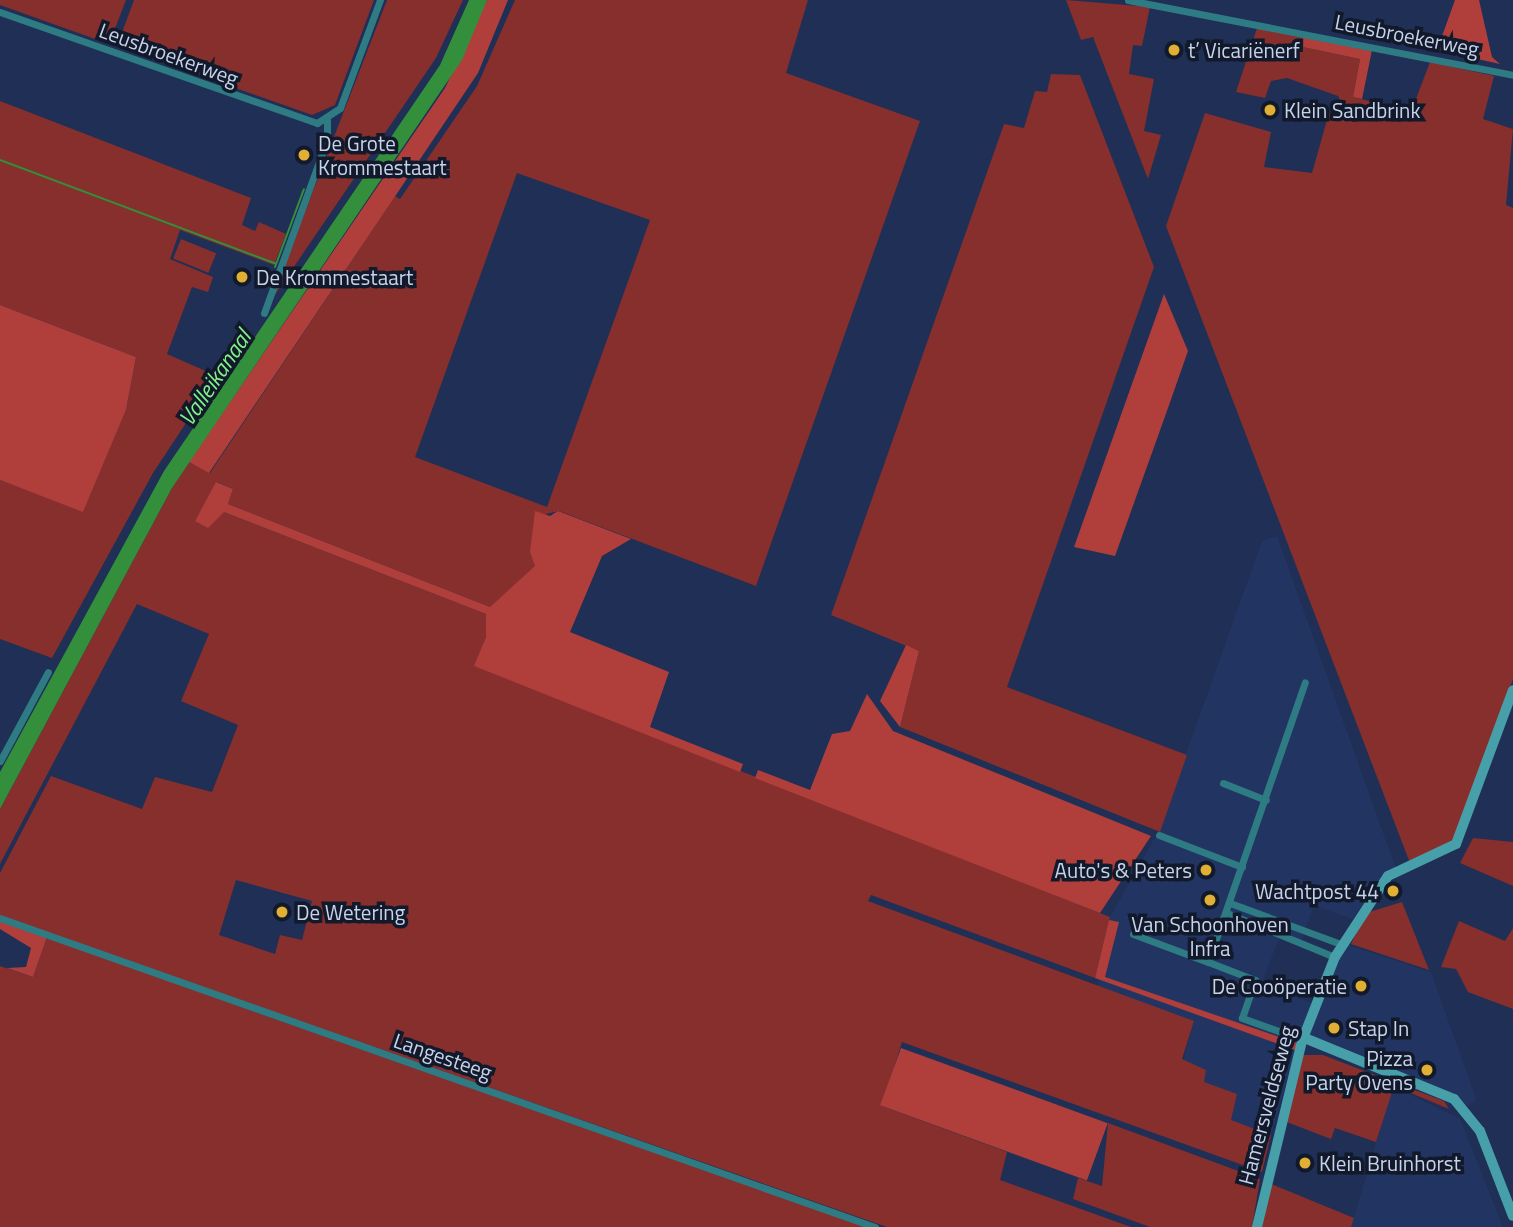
<!DOCTYPE html>
<html>
<head>
<meta charset="utf-8">
<style>
	body { margin:0 }
	#map { position:relative; width:1513px; height:1227px; overflow:hidden; background:#1f2f55; font-family:"Titillium Web",sans-serif }
	div>[style] { position:absolute }
	.built>* { inset:0; background:#223562 }
	.green>* { inset:0; background:#862f2c; transform-origin:0 0 }
	.forest>* { inset:0; background:#b03f3c; transform-origin:0 0 }
	.water>* { inset:0; background:#338f3c }
	.stream>* { height:2px; margin:-1px; padding:0 1px; transform-origin:1px; border-radius:1px; background:#338f3c }
	.street>* { height:7px; margin:-3.5px; padding:0 3.5px; transform-origin:3.5px; border-radius:3.5px; background:#2e7b83 }
	.secondary>* { height:10px; margin:-5px; padding:0 5px; transform-origin:5px; border-radius:5px; background:#479fa9 }
	.dots>* { width:19px; height:19px; translate:-50% -50%; box-sizing:border-box; border:4px solid #11192a; border-radius:50% }
	span { translate:-50% -50%; white-space:nowrap; text-align:center; line-height:1.15; -webkit-text-stroke:7px #11192a; paint-order:stroke }
	.street-label { font-size:21px; color:#c7d3eb }
	.poi-label { font-size:21px; color:#c7d3eb }
	.left { translate:0 -50%; text-align:left }
	.right { translate:-100% -50%; text-align:right }
	.water-label { font-size:23px; color:#81f388; font-style:italic }
</style>
</head>
<body>
<div id="map">
	<div class="built">
		<i style="clip-path:polygon(1277px 536px,1396px 869px,1383px 876px,1352px 919px,1314px 905px,1299px 946px,1279px 938px,1261px 985px,1312px 1003px,1339px 942px,1431px 972px,1476px 1099px,1468px 1106px,1450px 1093px,1301px 1033px,1271px 1135px,1230px 1120px,1203px 1081px,1206px 1070px,1183px 1062px,1193px 1023px,1098px 986px,1110px 917px,1158px 832px,1262px 541px)"></i>
		<i style="clip-path:polygon(1393px 1086px,1460px 1119px,1503px 1227px,1351px 1227px)"></i>
	</div>
	<div class="green">
		<i style="clip-path:polygon(0 0,126px 0,109px 44px,0 5px)"></i>
		<i style="clip-path:polygon(134px 0,374px 0,335px 105px,312px 115px,117px 46px)"></i>
		<i style="clip-path:polygon(387px 0,463px 0,436px 58px,270px 302px)"></i>
		<i style="clip-path:polygon(evenodd,515px 0,808px 0,786px 73px,920px 121px,756px 586px,559px 511px,546px 514px,536px 566px,490px 607px,228px 504px,233px 489px,217px 482px,195px 521px,224px 512px,486px 614px,486px 637px,475px 666px,1110px 917px,1095px 978px,871px 895px,868px 901px,1194px 1021px,1182px 1059px,1206px 1070px,1204px 1082px,1237px 1094px,1231px 1120px,1271px 1135px,1262px 1172px,902px 1042px,882px 1106px,1007px 1152px,1000px 1180px,1131px 1227px,887px 1227px,0 916px,0 873px,51px 776px,142px 809px,155px 777px,212px 792px,238px 725px,181px 701px,209px 634px,137px 604px,0 864px,0 809px,172px 488px,189px 462px,210px 473px,395px 196px,400px 199px,477px 86px,515px 0,517px 173px,650px 220px,547px 507px,415px 457px,517px 173px,515px 0,236px 880px,312px 901px,302px 940px,280px 935px,275px 954px,219px 935px,236px 880px)"></i>
		<i style="clip-path:polygon(1066px 0,1150px 7px,1142px 46px,1133px 45px,1129px 74px,1154px 79px,1144px 131px,1161px 135px,1148px 179px,1093px 37px,1081px 40px)"></i>
		<i style="clip-path:polygon(1257px 28px,1301px 36px,1298px 46px,1360px 59px,1353px 97px,1411px 112px,1430px 62px,1494px 76px,1483px 119px,1513px 129px,1506px 205px,1513px 208px,1513px 679px,1453px 840px,1410px 863px,1166px 226px,1205px 113px,1271px 132px,1264px 167px,1312px 173px,1329px 113px,1349px 118px,1338px 96px,1287px 78px,1271px 81px,1265px 98px,1236px 92px)"></i>
		<i style="clip-path:polygon(1051px 74px,1080px 75px,1154px 267px,1007px 687px,1187px 755px,1160px 832px,900px 727px,919px 651px,831px 615px,1004px 124px,1024px 128px,1035px 91px,1047px 92px)"></i>
		<i style="clip-path:polygon(0 101px,251px 198px,242px 225px,255px 231px,259px 222px,286px 234px,274px 265px,180px 230px,170px 259px,213px 277px,208px 292px,192px 287px,167px 354px,217px 376px,153px 473px,52px 658px,0 639px,0 480px,83px 511px,126px 410px,136px 357px,0 305px)"></i>
		<i style="left:181px;top:239px;width:38px;height:21px;rotate:22deg"></i>
		<i style="clip-path:polygon(1473px 838px,1513px 842px,1513px 886px,1460px 863px)"></i>
		<i style="clip-path:polygon(1402px 902px,1429px 970px,1351px 944px,1366px 913px)"></i>
		<i style="clip-path:polygon(1459px 921px,1505px 941px,1513px 928px,1513px 1009px,1468px 992px,1456px 969px,1441px 967px)"></i>
		<i style="clip-path:polygon(47px 937px,244px 1008px,866px 1227px,0 1227px,0 966px,33px 977px)"></i>
		<i style="clip-path:polygon(1302px 1055px,1323px 1055px,1375px 1075px,1444px 1101px,1449px 1109px,1394px 1086px,1376px 1142px,1335px 1128px,1331px 1139px,1284px 1121px)"></i>
		<i style="clip-path:polygon(1108px 1123px,1260px 1179px,1252px 1227px,1150px 1227px,1073px 1199px,1078px 1178px,1102px 1186px)"></i>
		<i style="clip-path:polygon(1269px 1183px,1354px 1218px,1351px 1227px,1262px 1227px)"></i>
	</div>
	<div class="forest">
		<i style="clip-path:polygon(487px 0,508px 0,478px 73px,209px 473px,189px 462px,445px 88px)"></i>
		<i style="clip-path:polygon(1455px 0,1479px 0,1492px 57px,1500px 64px,1437px 50px)"></i>
		<i style="clip-path:polygon(1301px 36px,1372px 50px,1362px 99px,1353px 97px,1360px 59px,1298px 46px)"></i>
		<i style="clip-path:polygon(1164px 294px,1188px 351px,1168px 408px,1115px 556px,1074px 547px)"></i>
		<i style="clip-path:polygon(0 305px,136px 357px,126px 410px,83px 512px,0 480px)"></i>
		<i style="clip-path:polygon(216px 482px,233px 489px,228px 504px,490px 607px,535px 566px,530px 552px,535px 511px,550px 516px,558px 511px,631px 539px,602px 556px,570px 632px,669px 672px,650px 727px,743px 764px,740px 772px,474px 666px,486px 637px,486px 614px,224px 512px,208px 528px,195px 521px)"></i>
		<i style="clip-path:polygon(906px 645px,919px 651px,900px 727px,880px 701px)"></i>
		<i style="clip-path:polygon(867px 694px,893px 731px,1151px 836px,1100px 913px,755px 778px,758px 770px,810px 790px,832px 734px,850px 731px)"></i>
		<i style="clip-path:polygon(0 920px,47px 937px,33px 977px,7px 968px,26px 967px,31px 948px,0 929px)"></i>
		<i style="clip-path:polygon(1109px 920px,1119px 922px,1105px 977px,1297px 1043px,1295px 1050px,1095px 978px)"></i>
		<i style="left:901px;top:1048px;width:220px;height:61px;rotate:20deg"></i>
	</div>
	<div class="water">
		<i style="clip-path:polygon(469px 0,487px 0,462px 60px,172px 488px,0 809px,0 772px,164px 471px,440px 65px)"></i>
	</div>
	<div class="stream">
		<i style="left:0;top:160px;width:295px;rotate:20.6deg"></i>
		<i style="left:275px;top:267px;width:83px;rotate:-69.6deg"></i>
	</div>
	<div class="street">
		<i style="left:1128px;top:0;width:392px;rotate:11deg"></i>
		<i style="left:0;top:12px;width:336px;rotate:19.3deg"></i>
		<i style="left:317px;top:123px;width:27px;rotate:-33deg"></i>
		<i style="left:340px;top:108px;width:115px;rotate:-69.7deg"></i>
		<i style="left:264px;top:313px;width:184px;rotate:-70deg"></i>
		<i style="left:327px;top:140px;width:20px;rotate:-90deg"></i>
		<i style="left:0;top:761px;width:101px;rotate:-61.7deg"></i>
		<i style="left:1223px;top:783px;width:46px;rotate:21.6deg"></i>
		<i style="left:1159px;top:835px;width:89px;rotate:21.1deg"></i>
		<i style="left:1230px;top:903px;width:118px;rotate:20.3deg"></i>
		<i style="left:1227px;top:913px;width:117px;rotate:22.2deg"></i>
		<i style="left:0;top:918px;width:928px;rotate:19.45deg"></i>
		<i style="left:1133px;top:934px;width:80px;rotate:20.5deg"></i>
		<i style="left:1287px;top:1034px;width:48px;rotate:-160.4deg"></i>
		<i style="left:1242px;top:1018px;width:40px;rotate:-71.1deg"></i>
		<i style="left:1255px;top:980px;width:50px;rotate:-159deg"></i>
		<i style="left:1208px;top:962px;width:296px;rotate:-70.9deg"></i>
	</div>
	<div class="secondary">
		<i style="left:1307px;top:1039px;width:159px;rotate:22.2deg"></i>
		<i style="left:1454px;top:1099px;width:41px;rotate:50.9deg"></i>
		<i style="left:1480px;top:1131px;width:91px;rotate:68.8deg"></i>
		<i style="left:1257px;top:1227px;width:191px;rotate:-76.4deg"></i>
		<i style="left:1302px;top:1041px;width:90px;rotate:-68.6deg"></i>
		<i style="left:1335px;top:957px;width:97px;rotate:-56.8deg"></i>
		<i style="left:1388px;top:876px;width:75px;rotate:-25.2deg"></i>
		<i style="left:1456px;top:844px;width:164px;rotate:-69.7deg"></i>
	</div>
	<div class="dots">
		<i style="left:1174px;top:50px;background:#e1af34"></i>
		<i style="left:1270px;top:110px;background:#e1af34"></i>
		<i style="left:304px;top:155px;background:#e1af34"></i>
		<i style="left:242px;top:277px;background:#e1af34"></i>
		<i style="left:1206px;top:870px;background:#e1af34"></i>
		<i style="left:1393px;top:891px;background:#e1af34"></i>
		<i style="left:1210px;top:900px;background:#e1af34"></i>
		<i style="left:282px;top:912px;background:#e1af34"></i>
		<i style="left:1361px;top:986px;background:#e1af34"></i>
		<i style="left:1334px;top:1028px;background:#e1af34"></i>
		<i style="left:1427px;top:1070px;background:#e1af34"></i>
		<i style="left:1305px;top:1163px;background:#e1af34"></i>
	</div>
	<div class="street-label">
		<span style="left:1407px;top:35px;rotate:11deg">Leusbroekerweg</span>
		<span style="left:169px;top:54px;rotate:20deg">Leusbroekerweg</span>
		<span style="left:443px;top:1056px;rotate:19deg">Langesteeg</span>
		<span style="left:1266px;top:1105px;rotate:-75deg">Hamersveldseweg</span>
	</div>
	<div class="poi-label">
		<span class="left" style="left:1188px;top:50px">t’ Vicariënerf</span>
		<span class="left" style="left:1284px;top:110px">Klein Sandbrink</span>
		<span class="left" style="left:318px;top:155px">De Grote<br>Krommestaart</span>
		<span class="left" style="left:256px;top:277px">De Krommestaart</span>
		<span class="right" style="left:1192px;top:870px">Auto's &amp; Peters</span>
		<span class="right" style="left:1379px;top:891px">Wachtpost 44</span>
		<span class="left" style="left:296px;top:912px">De Wetering</span>
		<span style="left:1210px;top:936px">Van Schoonhoven<br>Infra</span>
		<span class="right" style="left:1347px;top:986px">De Cooöperatie</span>
		<span class="left" style="left:1348px;top:1028px">Stap In</span>
		<span class="right" style="left:1413px;top:1070px">Pizza<br>Party Ovens</span>
		<span class="left" style="left:1319px;top:1163px">Klein Bruinhorst</span>
	</div>
	<div class="water-label">
		<span style="left:215px;top:378px;rotate:-56deg">Valleikanaal</span>
	</div>
</div>
</body>
</html>
